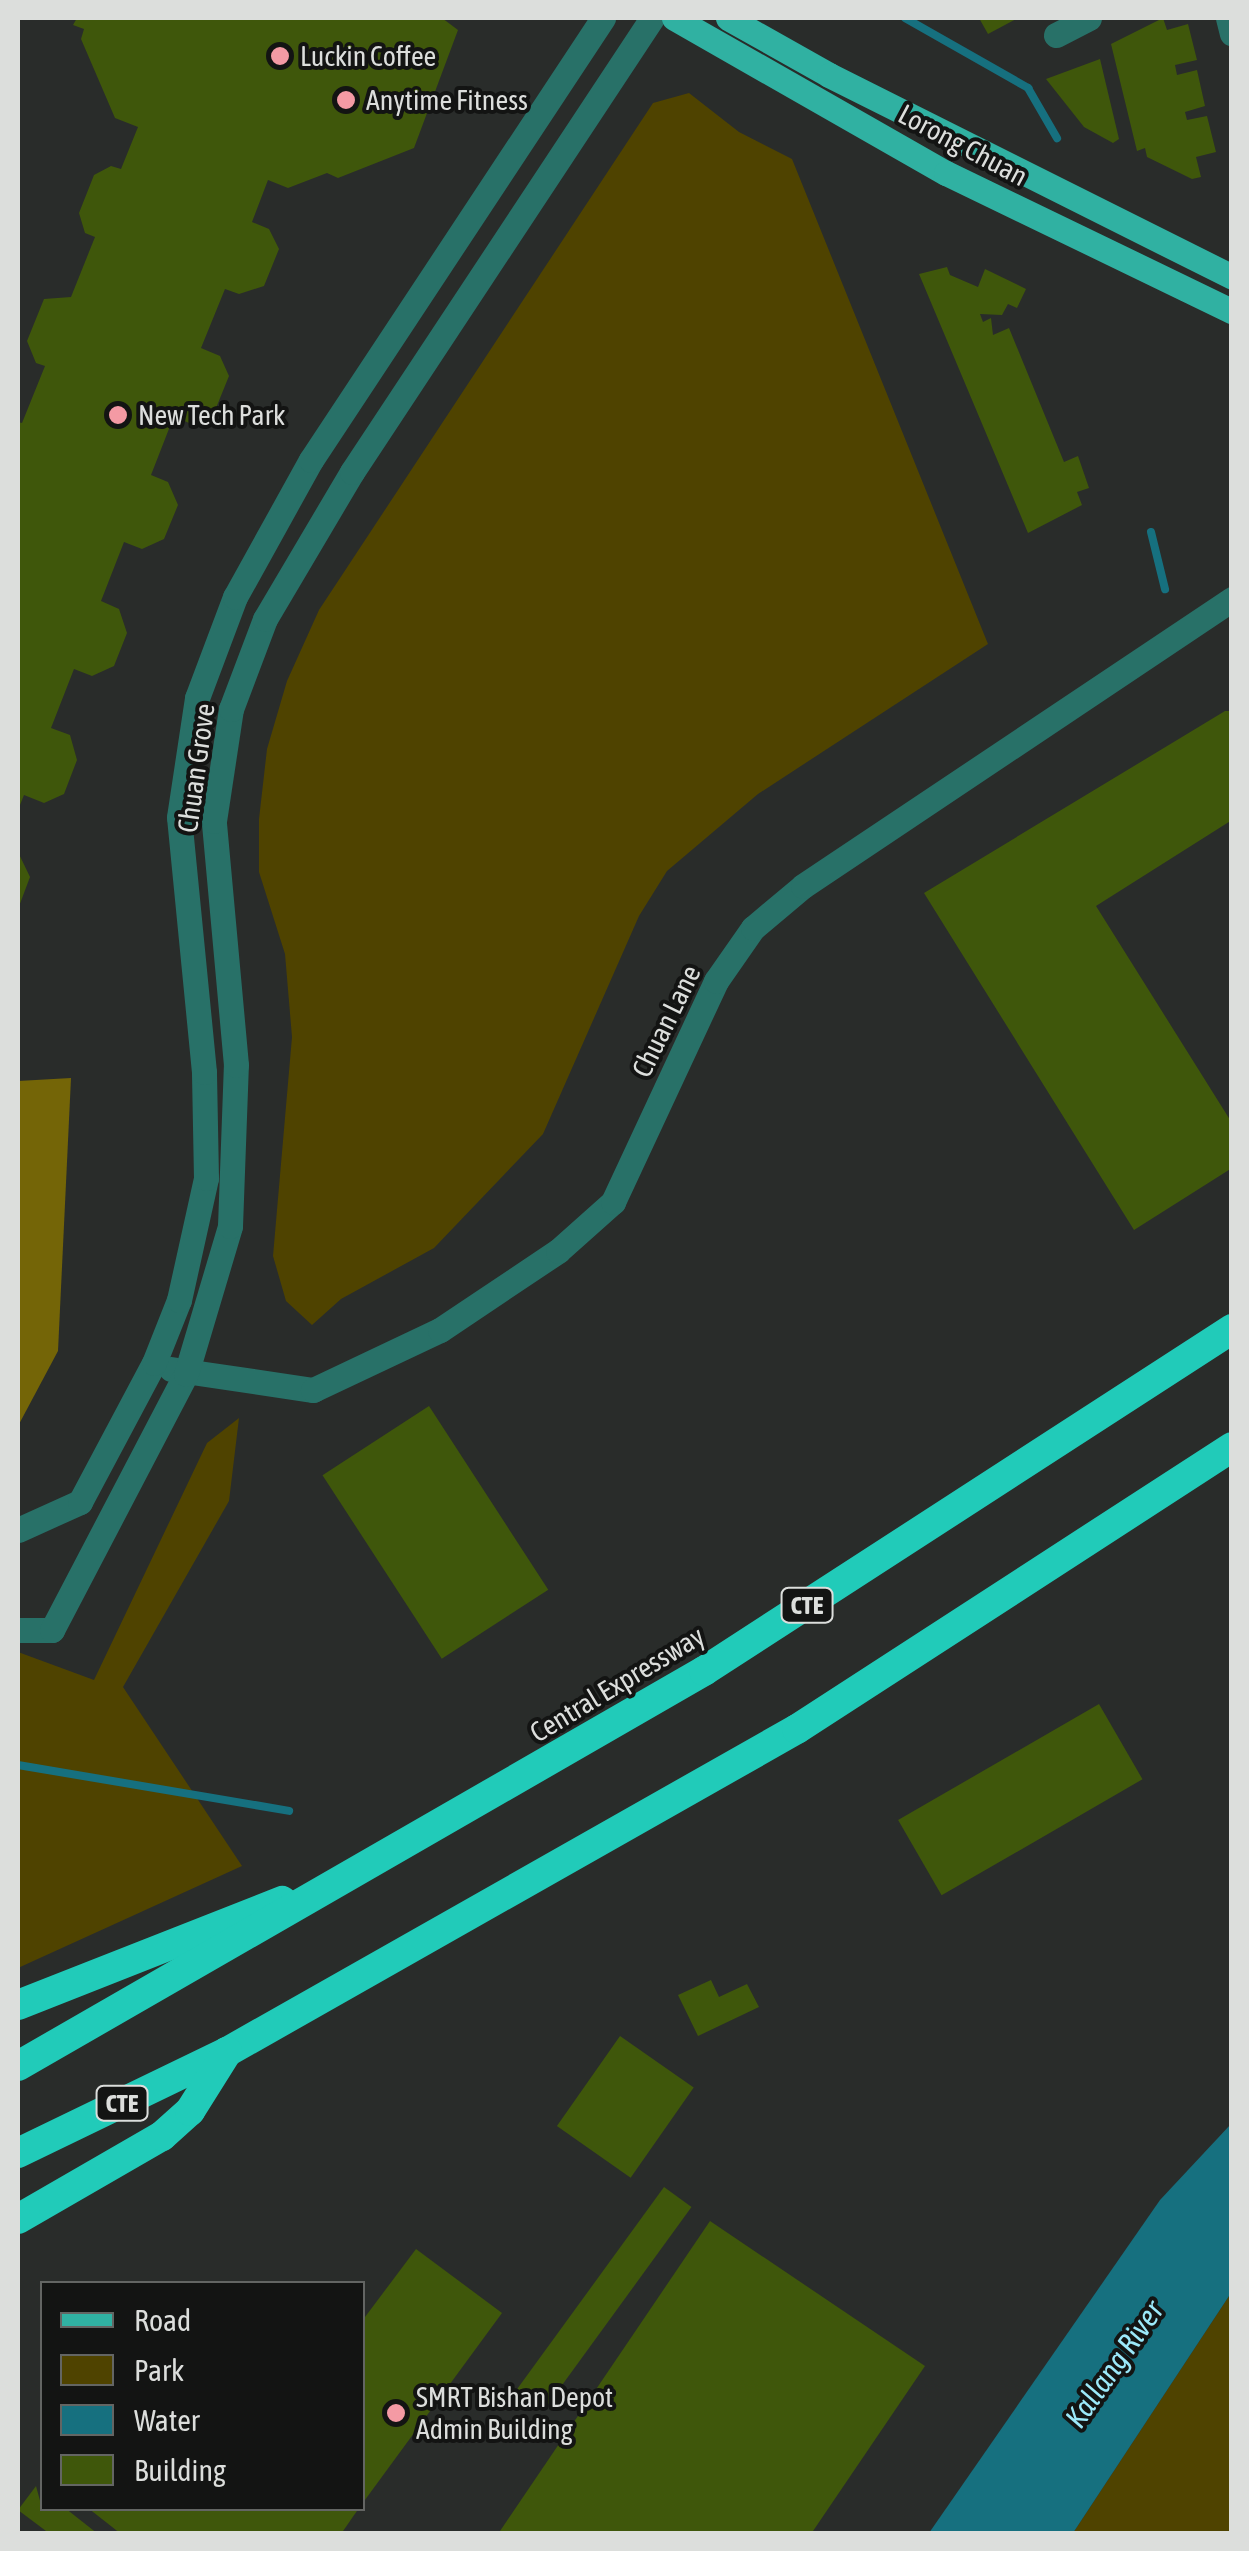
<!DOCTYPE html>
<html>
<head>
<meta charset="utf-8">
<style>
	body { margin:0 }
	#map { position:relative; width:1249px; height:2551px; overflow:hidden; background:#292c2a; font-family:"Asap Condensed",sans-serif }
	div>[style] { position:absolute }
	.green>* { inset:0; background:#4f4300 }
	.forest>* { inset:0; background:#746507 }
	.water>* { inset:0; background:#16707f }
	.stream>* { height:8px; margin:-4px; padding:0 4px; transform-origin:4px; border-radius:4px; background:#16707f }
	.building>* { inset:0; background:#3f570b; transform-origin:0 0 }
	.minor>* { height:25px; margin:-12.5px; padding:0 12.5px; transform-origin:12.5px; border-radius:12.5px; background:#287168 }
	.major>* { height:25px; margin:-12.5px; padding:0 12.5px; transform-origin:12.5px; border-radius:12.5px; background:#30b1a2 }
	.highway>* { height:30px; margin:-15px; padding:0 15px; transform-origin:15px; border-radius:15px; background:#21cbb9 }
	.dots>* { width:28px; height:28px; translate:-50% -50%; box-sizing:border-box; border:5px solid #131413; border-radius:50% }
	span { translate:-50% -50%; white-space:nowrap; text-align:center; line-height:1.15; -webkit-text-stroke:8px #131413; paint-order:stroke }
	.shield-label span { padding:2px 8px; background:#131413; border:2px solid; border-radius:8px; -webkit-text-stroke-width:0 }
	.shield-label { font-size:25px; color:#dcdedc; font-weight:700 }
	.poi-label { font-size:28px; color:#dcdedc }
	.left { translate:0 -50%; text-align:left }
	.street-label { font-size:28px; color:#dcdedc }
	.water-label { font-size:30px; color:#9ce9fa; font-style:italic }
	.frame { position:absolute; inset:0; border:20px solid #dcdedc; pointer-events:none }
	.legend { position:absolute; left:40px; top:2281px; width:325px; height:230px; box-sizing:border-box; background:#131413; border:2px solid #636563; margin:0; padding:12px 18px; list-style:none; font-size:30px; color:#dcdedc }
	.legend li { display:flex; align-items:center; gap:20px; height:50px }
	.legend b { width:50px; border:2px solid #636563 }
</style>
</head>
<body>
<div id="map">
	<div class="green">
		<i style="clip-path:polygon(689px 93px,739px 132px,792px 159px,988px 644px,758px 794px,667px 871px,639px 916px,543px 1134px,434px 1248px,341px 1299px,312px 1325px,286px 1301px,273px 1256px,292px 1037px,285px 954px,259px 872px,259px 819px,267px 749px,287px 681px,319px 610px,653px 103px)"></i>
		<i style="clip-path:polygon(239px 1418px,229px 1501px,123px 1687px,242px 1866px,18px 1968px,18px 1652px,94px 1680px,207px 1443px)"></i>
		<i style="clip-path:polygon(1231px 2293px,1231px 2533px,1073px 2533px)"></i>
	</div>
	<div class="forest">
		<i style="clip-path:polygon(71px 1078px,58px 1351px,18px 1426px,18px 1081px)"></i>
	</div>
	<div class="water">
		<i style="clip-path:polygon(1231px 2124px,1231px 2293px,1073px 2533px,929px 2533px,1160px 2200px)"></i>
	</div>
	<div class="stream">
		<i style="left:905px;top:18px;width:142px;rotate:29.6deg"></i>
		<i style="left:1028px;top:88px;width:58px;rotate:59.9deg"></i>
		<i style="left:1151px;top:532px;width:59px;rotate:76.2deg"></i>
		<i style="left:18px;top:1765px;width:275px;rotate:9.6deg"></i>
	</div>
	<div class="building">
		<i style="clip-path:polygon(77px 18px,442px 18px,458px 30px,414px 148px,338px 178px,327px 173px,288px 188px,268px 180px,252px 222px,269px 229px,279px 249px,264px 286px,239px 294px,225px 289px,201px 348px,220px 356px,229px 376px,214px 413px,191px 424px,174px 416px,151px 475px,168px 482px,178px 505px,164px 539px,142px 549px,124px 542px,101px 601px,119px 609px,127px 633px,114px 666px,92px 676px,74px 669px,51px 728px,70px 735px,77px 760px,64px 794px,44px 803px,24px 795px,18px 810px,18px 422px,22px 423px,45px 366px,36px 363px,27px 341px,44px 299px,71px 297px,95px 237px,85px 233px,79px 213px,94px 175px,111px 166px,121px 169px,138px 127px,115px 118px,81px 39px,84px 29px,73px 25px)"></i>
		<i style="clip-path:polygon(979px 18px,1018px 18px,988px 34px)"></i>
		<i style="clip-path:polygon(1163px 18px,1167px 30px,1188px 24px,1197px 60px,1175px 65px,1177px 75px,1197px 70px,1205px 106px,1185px 112px,1187px 120px,1207px 116px,1216px 152px,1196px 157px,1201px 177px,1192px 179px,1147px 157px,1145px 148px,1137px 151px,1111px 44px)"></i>
		<i style="clip-path:polygon(1100px 59px,1119px 139px,1113px 143px,1084px 127px,1046px 79px)"></i>
		<i style="clip-path:polygon(947px 267px,950px 275px,978px 287px,985px 269px,1026px 289px,1017px 308px,1008px 304px,1002px 315px,980px 314px,983px 322px,991px 318px,993px 335px,1009px 328px,1064px 462px,1078px 456px,1089px 488px,1077px 492px,1082px 505px,1028px 533px,919px 274px)"></i>
		<i style="clip-path:polygon(1225px 711px,1232px 711px,1232px 820px,1096px 906px,1232px 1123px,1232px 1168px,1134px 1230px,924px 893px)"></i>
		<i style="clip-path:polygon(18px 852px,30px 877px,18px 909px)"></i>
		<i style="left:429px;top:1406px;width:219px;height:127px;rotate:57deg"></i>
		<i style="left:1099px;top:1704px;width:87px;height:232px;rotate:60deg"></i>
		<i style="clip-path:polygon(711px 1980px,719px 1997px,747px 1984px,759px 2007px,698px 2036px,678px 1995px)"></i>
		<i style="left:620px;top:2036px;width:90px;height:110px;rotate:35deg"></i>
		<i style="left:664px;top:2187px;width:34px;height:252px;rotate:36deg"></i>
		<i style="clip-path:polygon(710px 2221px,925px 2366px,811px 2534px,498px 2534px)"></i>
		<i style="clip-path:polygon(416px 2249px,502px 2313px,362px 2504px,362px 2321px)"></i>
		<i style="clip-path:polygon(36px 2486px,42px 2508px,65px 2508px,98px 2534px,50px 2534px,18px 2510px)"></i>
		<i style="clip-path:polygon(88px 2508px,359px 2508px,341px 2534px,121px 2534px)"></i>
	</div>
	<div class="minor">
		<i style="left:1228px;top:18px;width:16px;rotate:76deg"></i>
		<i style="left:1056px;top:35px;width:37px;rotate:-27deg"></i>
		<i style="left:171px;top:1369px;width:144px;rotate:8.4deg"></i>
		<i style="left:313px;top:1390px;width:140px;rotate:-25.3deg"></i>
		<i style="left:440px;top:1330px;width:142px;rotate:-33.8deg"></i>
		<i style="left:558px;top:1251px;width:74px;rotate:-41.7deg"></i>
		<i style="left:613px;top:1202px;width:244px;rotate:-65deg"></i>
		<i style="left:716px;top:981px;width:65px;rotate:-55.1deg"></i>
		<i style="left:753px;top:928px;width:65px;rotate:-40deg"></i>
		<i style="left:803px;top:886px;width:516px;rotate:-33.78deg"></i>
		<i style="left:18px;top:1530px;width:68px;rotate:-24.3deg"></i>
		<i style="left:80px;top:1502px;width:157px;rotate:-62deg"></i>
		<i style="left:154px;top:1363px;width:68px;rotate:-68.4deg"></i>
		<i style="left:179px;top:1300px;width:125px;rotate:-77.5deg"></i>
		<i style="left:206px;top:1178px;width:106px;rotate:-91.1deg"></i>
		<i style="left:204px;top:1072px;width:256px;rotate:-95.6deg"></i>
		<i style="left:179px;top:817px;width:120px;rotate:-81.4deg"></i>
		<i style="left:197px;top:698px;width:108px;rotate:-69.4deg"></i>
		<i style="left:235px;top:597px;width:157px;rotate:-61deg"></i>
		<i style="left:311px;top:460px;width:530px;rotate:-56.55deg"></i>
		<i style="left:18px;top:1630px;width:34px"></i>
		<i style="left:52px;top:1630px;width:289px;rotate:-62.4deg"></i>
		<i style="left:186px;top:1374px;width:154px;rotate:-73.4deg"></i>
		<i style="left:230px;top:1226px;width:161px;rotate:-87.9deg"></i>
		<i style="left:236px;top:1065px;width:245px;rotate:-95.2deg"></i>
		<i style="left:214px;top:821px;width:113px;rotate:-81.4deg"></i>
		<i style="left:231px;top:709px;width:96px;rotate:-69.3deg"></i>
		<i style="left:265px;top:619px;width:171px;rotate:-59.4deg"></i>
		<i style="left:352px;top:472px;width:544px;rotate:-56.54deg"></i>
	</div>
	<div class="major">
		<i style="left:674px;top:18px;width:313px;rotate:29.7deg"></i>
		<i style="left:946px;top:173px;width:318px;rotate:25.8deg"></i>
		<i style="left:728px;top:18px;width:116px;rotate:29.4deg"></i>
		<i style="left:829px;top:75px;width:451px;rotate:26.6deg"></i>
	</div>
	<div class="highway">
		<i style="left:18px;top:2005px;width:284px;rotate:-21.5deg"></i>
		<i style="left:18px;top:2066px;width:792px;rotate:-29.93deg"></i>
		<i style="left:704px;top:1671px;width:629px;rotate:-32.93deg"></i>
		<i style="left:18px;top:2153px;width:232px;rotate:-25.8deg"></i>
		<i style="left:227px;top:2052px;width:655px;rotate:-29.54deg"></i>
		<i style="left:797px;top:1729px;width:518px;rotate:-32.95deg"></i>
		<i style="left:18px;top:2219px;width:166px;rotate:-30deg"></i>
		<i style="left:162px;top:2136px;width:38px;rotate:-42deg"></i>
		<i style="left:190px;top:2111px;width:70px;rotate:-57.9deg"></i>
	</div>
	<div class="dots">
		<i style="left:280px;top:56px;background:#f49aa4"></i>
		<i style="left:346px;top:100px;background:#f49aa4"></i>
		<i style="left:118px;top:415px;background:#f49aa4"></i>
		<i style="left:396px;top:2413px;background:#f49aa4"></i>
	</div>
	<div class="shield-label">
		<span style="left:807px;top:1605px">CTE</span>
		<span style="left:122px;top:2103px">CTE</span>
	</div>
	<div class="poi-label">
		<span class="left" style="left:300px;top:56px">Luckin Coffee</span>
		<span class="left" style="left:366px;top:100px">Anytime Fitness</span>
		<span class="left" style="left:138px;top:415px">New Tech Park</span>
		<span class="left" style="left:416px;top:2413px">SMRT Bishan Depot<br>Admin Building</span>
	</div>
	<div class="street-label">
		<span style="left:963px;top:145px;rotate:28deg">Lorong Chuan</span>
		<span style="left:196px;top:768px;rotate:-82deg">Chuan Grove</span>
		<span style="left:666px;top:1021px;rotate:-64deg">Chuan Lane</span>
		<span style="left:617px;top:1684px;rotate:-31deg">Central Expressway</span>
	</div>
	<div class="water-label">
		<span style="left:1114px;top:2364px;rotate:-55deg">Kallang River</span>
	</div>
	<div class="frame"></div>
	<ul class="legend">
	<li><b style="height:12px;background:#30b1a2"></b>Road</li>
	<li><b style="height:28px;background:#4f4300"></b>Park</li>
	<li><b style="height:28px;background:#16707f"></b>Water</li>
	<li><b style="height:28px;background:#3f570b"></b>Building</li>
	</ul>
</div>
</body>
</html>
